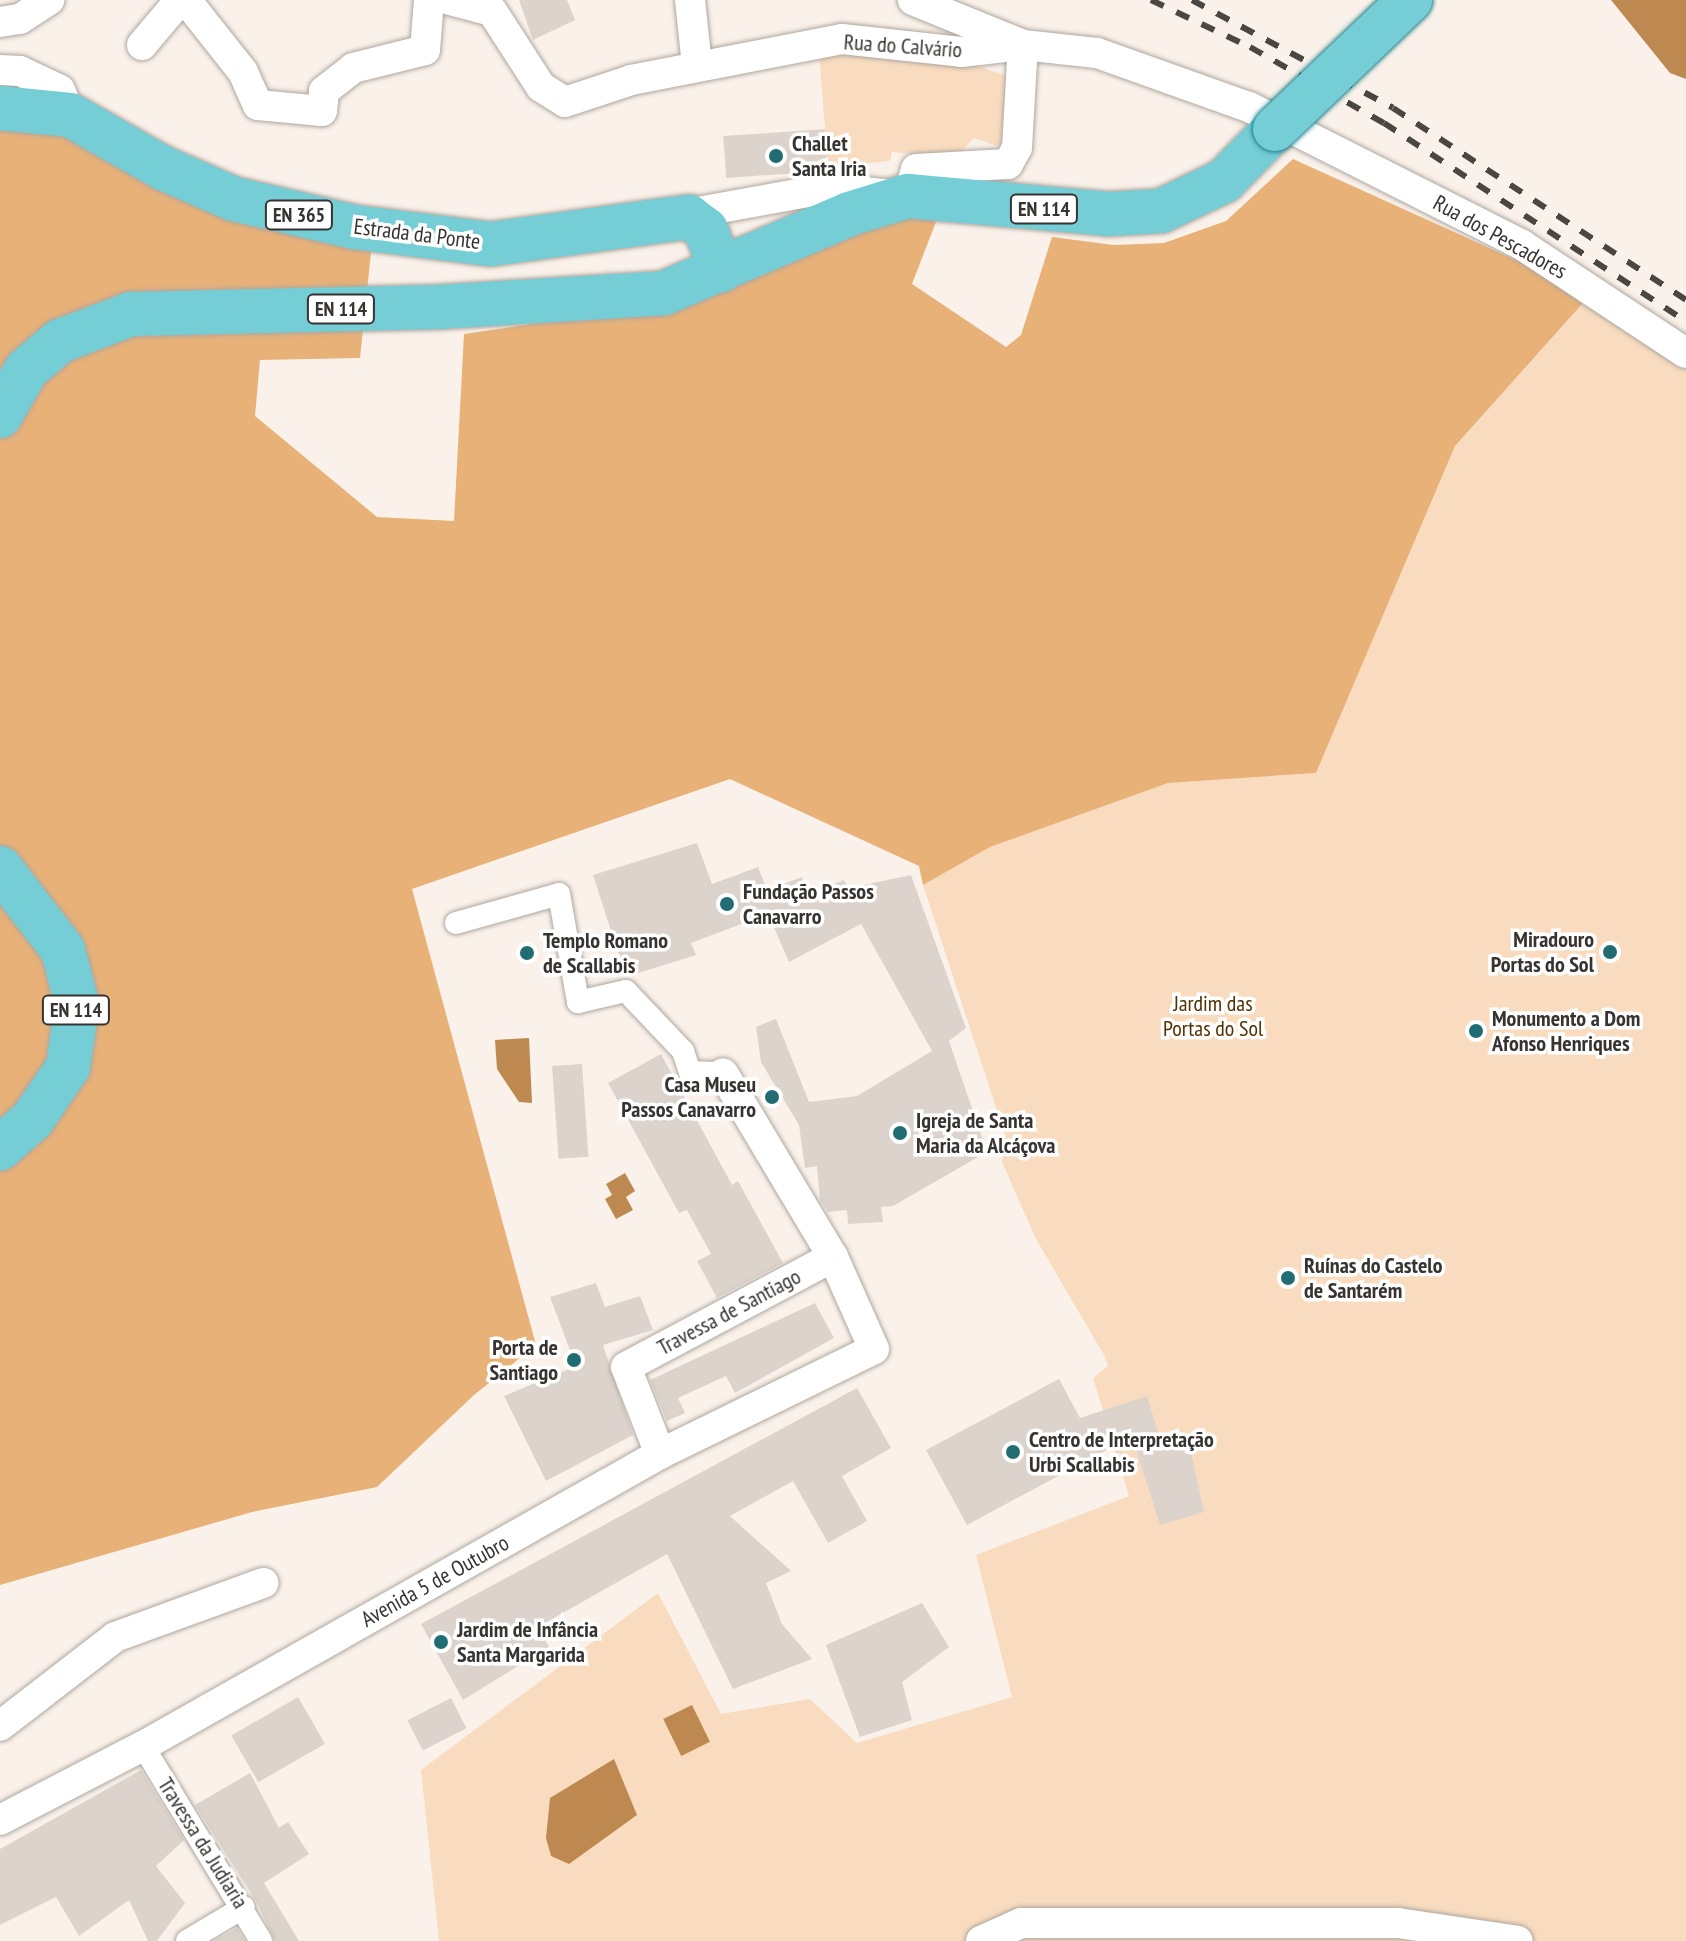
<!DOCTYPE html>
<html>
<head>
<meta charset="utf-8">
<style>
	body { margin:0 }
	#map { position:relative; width:1686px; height:1941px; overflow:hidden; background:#faf2ea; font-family:"PT Sans Narrow",sans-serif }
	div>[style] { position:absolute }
	.green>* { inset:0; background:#f9dcbf }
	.forest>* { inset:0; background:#e8b178 }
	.water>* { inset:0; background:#be8951; transform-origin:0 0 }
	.building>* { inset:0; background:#dcd4cc; transform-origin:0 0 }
	.roads { filter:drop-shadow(0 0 2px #afa79f) drop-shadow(0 0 2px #afa79f) }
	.pedestrian>* { height:22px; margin:-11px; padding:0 11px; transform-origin:11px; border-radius:11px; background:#fff }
	.minor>* { height:30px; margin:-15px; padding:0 15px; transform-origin:15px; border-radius:15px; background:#fff }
	.primary>* { height:44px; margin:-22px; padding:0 22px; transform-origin:22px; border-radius:22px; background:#75cdd6 }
	.rail>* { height:6px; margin-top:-3px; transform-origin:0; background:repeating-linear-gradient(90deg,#4a4743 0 14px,transparent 0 28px) }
	.bridges { filter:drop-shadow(0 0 2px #23828a) drop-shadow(0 0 2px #23828a) }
	.primary-bridge>* { height:44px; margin:-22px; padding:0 22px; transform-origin:22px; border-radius:22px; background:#75cdd6 }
	.dots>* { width:22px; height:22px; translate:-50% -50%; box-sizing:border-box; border:4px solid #fff; border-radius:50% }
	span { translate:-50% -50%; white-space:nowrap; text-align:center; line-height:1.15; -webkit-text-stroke:7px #fff; paint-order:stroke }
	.shield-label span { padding:2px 6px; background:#fff; border:2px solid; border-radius:6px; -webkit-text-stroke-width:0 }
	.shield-label { font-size:20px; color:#363330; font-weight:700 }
	.street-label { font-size:22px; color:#363330 }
	.poi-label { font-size:22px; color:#363330; font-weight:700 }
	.left { translate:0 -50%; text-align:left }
	.right { translate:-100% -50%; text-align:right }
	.park-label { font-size:22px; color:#533000 }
</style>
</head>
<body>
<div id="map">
	<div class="green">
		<i style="clip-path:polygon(819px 53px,945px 56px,1014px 78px,1005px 142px,997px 146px,974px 138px,955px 158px,892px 152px,890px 161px,828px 167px)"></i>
		<i style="clip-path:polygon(1591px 294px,1686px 359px,1686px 1941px,439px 1941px,421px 1770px,658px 1593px,721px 1714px,810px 1699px,857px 1743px,1012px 1697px,976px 1555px,1129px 1496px,1093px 1378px,1108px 1366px,1105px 1357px,1036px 1239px,1002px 1162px,1004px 1132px,923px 885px,990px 847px,1168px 783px,1316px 773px,1455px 446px)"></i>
	</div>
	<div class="forest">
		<i style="clip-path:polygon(37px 125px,372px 243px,360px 358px,260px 360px,255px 416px,377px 517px,454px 521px,464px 334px,586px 316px,880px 214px,939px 214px,912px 284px,1006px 347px,1021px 335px,1052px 237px,1114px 245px,1164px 243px,1226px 221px,1293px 159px,1591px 294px,1455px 446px,1316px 773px,1168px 783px,990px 847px,923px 885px,919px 866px,730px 779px,412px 889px,536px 1345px,474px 1395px,377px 1487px,252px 1512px,0 1585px,0 129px)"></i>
	</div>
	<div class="water">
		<i style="clip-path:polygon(1611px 0,1686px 0,1686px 79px,1670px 73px)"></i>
		<i style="clip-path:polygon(529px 1038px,532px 1103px,519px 1102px,497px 1069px,495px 1040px)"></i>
		<i style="clip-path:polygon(625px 1173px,635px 1191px,626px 1197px,633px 1210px,616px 1219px,605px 1199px,612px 1195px,606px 1184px)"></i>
		<i style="left:692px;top:1705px;width:41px;height:32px;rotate:64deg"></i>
		<i style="clip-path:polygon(614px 1759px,637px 1815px,569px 1864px,551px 1856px,546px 1838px,550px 1798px)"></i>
	</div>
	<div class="building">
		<i style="clip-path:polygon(519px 0,567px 0,575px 20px,533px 40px)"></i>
		<i style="left:825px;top:129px;width:42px;height:102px;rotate:86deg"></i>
		<i style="clip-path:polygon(697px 843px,712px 884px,758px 867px,767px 890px,802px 877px,808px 894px,844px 880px,849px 888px,911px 875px,966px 1028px,949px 1041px,987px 1152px,893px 1206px,881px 1207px,883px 1222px,848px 1224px,847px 1210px,828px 1212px,820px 1200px,817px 1166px,805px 1168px,799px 1125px,761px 1062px,756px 1027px,776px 1019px,809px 1102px,857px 1096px,932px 1051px,861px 924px,789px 962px,768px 914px,691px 943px,696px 955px,626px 977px,593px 875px)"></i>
		<i style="clip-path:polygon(661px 1054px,732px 1185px,738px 1181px,783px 1263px,717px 1298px,697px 1261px,711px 1254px,687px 1210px,679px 1213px,608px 1083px)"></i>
		<i style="left:582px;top:1064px;width:93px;height:30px;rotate:86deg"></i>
		<i style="clip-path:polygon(596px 1283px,605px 1307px,640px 1296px,653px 1330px,603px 1345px,633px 1435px,546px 1481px,504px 1396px,576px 1366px,550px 1297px)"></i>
		<i style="clip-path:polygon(815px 1303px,834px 1338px,735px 1393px,726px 1376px,678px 1398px,685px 1413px,667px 1421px,650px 1380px)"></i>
		<i style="clip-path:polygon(1059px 1379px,1080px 1418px,1147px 1396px,1162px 1445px,1188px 1438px,1204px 1512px,1160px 1525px,1135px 1446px,1116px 1453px,1114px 1446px,967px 1525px,926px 1450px)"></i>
		<i style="clip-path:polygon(857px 1388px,891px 1448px,842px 1476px,867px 1521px,828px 1543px,793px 1481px,730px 1516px,791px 1571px,766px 1583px,782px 1624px,812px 1659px,733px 1689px,667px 1554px,538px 1627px,549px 1647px,463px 1700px,421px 1624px)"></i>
		<i style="clip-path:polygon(922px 1603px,949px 1647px,902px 1682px,912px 1720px,860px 1737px,826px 1645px)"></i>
		<i style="left:298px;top:1697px;width:54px;height:77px;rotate:60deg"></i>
		<i style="left:451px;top:1698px;width:34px;height:49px;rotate:63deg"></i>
		<i style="clip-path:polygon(141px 1770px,184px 1840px,156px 1866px,185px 1903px,157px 1941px,148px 1941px,129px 1900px,79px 1936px,56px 1897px,0 1925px,0 1849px)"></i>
		<i style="clip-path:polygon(250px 1773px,279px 1828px,288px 1822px,309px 1854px,264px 1883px,299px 1941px,275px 1941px,256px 1901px,195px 1805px)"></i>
		<i style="clip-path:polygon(237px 1928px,245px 1941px,214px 1941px)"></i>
	</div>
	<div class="roads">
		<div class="pedestrian">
			<i style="left:456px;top:923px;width:107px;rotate:-15.7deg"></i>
			<i style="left:559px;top:894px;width:110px;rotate:80deg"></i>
			<i style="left:578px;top:1002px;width:49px;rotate:-12.9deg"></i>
			<i style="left:626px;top:991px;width:83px;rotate:46.5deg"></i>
			<i style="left:683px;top:1051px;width:22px;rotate:72deg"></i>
			<i style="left:690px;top:1072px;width:33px;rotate:2deg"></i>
			<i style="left:143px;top:1746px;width:228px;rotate:58.8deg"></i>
			<i style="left:187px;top:1941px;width:66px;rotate:-30.8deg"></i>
		</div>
		<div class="minor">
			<i style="left:186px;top:0;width:92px;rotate:51.6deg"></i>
			<i style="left:243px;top:72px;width:36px;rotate:66deg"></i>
			<i style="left:258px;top:105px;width:64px;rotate:5.4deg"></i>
			<i style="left:322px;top:111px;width:20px;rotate:-84deg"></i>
			<i style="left:324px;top:91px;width:37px;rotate:-38deg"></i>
			<i style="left:353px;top:68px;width:74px;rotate:-14deg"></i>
			<i style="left:425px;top:50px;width:50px;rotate:-85.4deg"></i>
			<i style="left:450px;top:0;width:43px;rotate:14.7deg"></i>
			<i style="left:492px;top:11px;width:90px;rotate:57.2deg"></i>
			<i style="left:541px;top:87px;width:28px;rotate:32deg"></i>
			<i style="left:565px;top:102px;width:70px;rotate:-18.4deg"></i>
			<i style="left:631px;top:80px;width:215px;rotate:-11deg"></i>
			<i style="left:842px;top:39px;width:120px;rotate:6.2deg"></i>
			<i style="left:961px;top:52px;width:62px;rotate:-6.4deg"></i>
			<i style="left:1023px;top:45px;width:74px;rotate:6.2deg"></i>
			<i style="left:1097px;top:53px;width:161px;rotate:19.6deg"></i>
			<i style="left:1249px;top:107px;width:306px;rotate:26.8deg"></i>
			<i style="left:1522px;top:245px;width:196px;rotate:33.4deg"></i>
			<i style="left:690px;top:0;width:66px;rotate:83.9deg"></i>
			<i style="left:0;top:22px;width:20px;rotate:-9deg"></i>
			<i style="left:20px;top:19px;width:35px;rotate:-33deg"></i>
			<i style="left:142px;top:45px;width:59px;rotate:-49.8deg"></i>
			<i style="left:0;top:70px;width:20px;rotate:3deg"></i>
			<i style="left:20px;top:71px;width:44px;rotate:25.4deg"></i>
			<i style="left:60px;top:90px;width:27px;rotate:68deg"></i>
			<i style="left:676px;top:216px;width:151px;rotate:-10.3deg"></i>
			<i style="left:825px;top:189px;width:83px;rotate:4.8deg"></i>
			<i style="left:908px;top:196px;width:28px;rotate:-73deg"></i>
			<i style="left:916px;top:169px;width:92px;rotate:-3.1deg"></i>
			<i style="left:1008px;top:164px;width:18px;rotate:-61deg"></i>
			<i style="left:1017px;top:148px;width:103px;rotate:-86.7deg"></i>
			<i style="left:1023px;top:45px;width:119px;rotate:-157.8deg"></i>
			<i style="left:660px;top:1454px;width:93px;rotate:-111.3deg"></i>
			<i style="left:626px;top:1367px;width:234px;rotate:-28deg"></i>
			<i style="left:0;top:1726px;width:145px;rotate:-37.7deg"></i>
			<i style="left:115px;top:1637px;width:158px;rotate:-20deg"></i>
			<i style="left:0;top:1820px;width:161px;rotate:-27.4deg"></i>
			<i style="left:143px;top:1746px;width:594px;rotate:-29.46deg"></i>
			<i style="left:660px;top:1454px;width:238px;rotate:-26.1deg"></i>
			<i style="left:874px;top:1349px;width:101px;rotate:-114deg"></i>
			<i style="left:833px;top:1257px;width:214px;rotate:-120.9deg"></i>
			<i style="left:981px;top:1941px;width:44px;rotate:-24.2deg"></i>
			<i style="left:1021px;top:1923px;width:377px"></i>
			<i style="left:1398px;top:1923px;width:121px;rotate:8.5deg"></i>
		</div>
		<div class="primary">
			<i style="left:0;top:108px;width:70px;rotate:5.7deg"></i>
			<i style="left:70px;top:115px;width:107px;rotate:29.7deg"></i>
			<i style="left:163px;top:168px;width:77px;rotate:23.6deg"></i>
			<i style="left:234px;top:199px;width:123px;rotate:13.1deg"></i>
			<i style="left:354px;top:227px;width:138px;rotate:7.1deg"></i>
			<i style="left:491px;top:244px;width:200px;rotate:-7.8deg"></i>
			<i style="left:689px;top:217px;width:21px;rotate:37deg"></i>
			<i style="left:706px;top:230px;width:43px;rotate:69.4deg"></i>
			<i style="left:0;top:416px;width:53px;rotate:-60.5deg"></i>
			<i style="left:26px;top:370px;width:45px;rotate:-40.5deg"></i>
			<i style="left:60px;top:341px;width:76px;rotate:-20.8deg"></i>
			<i style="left:131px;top:314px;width:307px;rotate:-1.3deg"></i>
			<i style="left:438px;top:307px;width:226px;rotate:-3.5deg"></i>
			<i style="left:664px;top:293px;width:201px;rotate:-23.1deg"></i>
			<i style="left:849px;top:214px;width:62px;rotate:-17deg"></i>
			<i style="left:908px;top:196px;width:201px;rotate:5.1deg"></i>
			<i style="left:1108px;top:214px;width:53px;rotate:-3.2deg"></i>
			<i style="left:1161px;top:211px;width:70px;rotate:-25.5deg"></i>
			<i style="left:1224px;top:181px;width:73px;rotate:-45.6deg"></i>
			<i style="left:0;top:868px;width:103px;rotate:52.5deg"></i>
			<i style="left:63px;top:950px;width:56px;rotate:75.5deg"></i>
			<i style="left:77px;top:1004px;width:64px;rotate:98.1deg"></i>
			<i style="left:68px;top:1067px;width:64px;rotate:124.2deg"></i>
			<i style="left:32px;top:1120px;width:43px;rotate:138.8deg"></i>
		</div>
	</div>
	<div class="rail">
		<i style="left:1151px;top:0;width:110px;rotate:25.4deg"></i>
		<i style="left:1250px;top:47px;width:154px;rotate:29.6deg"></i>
		<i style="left:1384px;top:123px;width:361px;rotate:33.3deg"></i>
		<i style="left:1192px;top:0;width:228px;rotate:28.2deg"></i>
		<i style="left:1393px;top:108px;width:350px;rotate:33.2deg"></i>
	</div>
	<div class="bridges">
		<div class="primary-bridge">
			<i style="left:1275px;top:129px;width:187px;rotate:-43.7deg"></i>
		</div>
	</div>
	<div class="dots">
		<i style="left:776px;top:156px;background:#226c74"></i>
		<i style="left:727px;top:904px;background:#226c74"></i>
		<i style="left:1610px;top:952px;background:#226c74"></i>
		<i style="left:527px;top:953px;background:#226c74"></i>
		<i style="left:1476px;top:1031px;background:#226c74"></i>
		<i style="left:772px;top:1097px;background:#226c74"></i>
		<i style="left:900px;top:1133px;background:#226c74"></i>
		<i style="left:1288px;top:1278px;background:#226c74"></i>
		<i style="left:574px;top:1360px;background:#226c74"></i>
		<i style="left:1013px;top:1452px;background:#226c74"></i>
		<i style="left:441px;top:1642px;background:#226c74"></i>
	</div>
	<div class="shield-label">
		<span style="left:1044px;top:209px">EN 114</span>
		<span style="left:299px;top:215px">EN 365</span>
		<span style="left:341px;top:309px">EN 114</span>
		<span style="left:76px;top:1010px">EN 114</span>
	</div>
	<div class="street-label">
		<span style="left:903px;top:46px;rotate:4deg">Rua do Calvário</span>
		<span style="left:417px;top:234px;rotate:7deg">Estrada da Ponte</span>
		<span style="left:1500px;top:237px;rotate:29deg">Rua dos Pescadores</span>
		<span style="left:729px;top:1312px;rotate:-28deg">Travessa de Santiago</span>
		<span style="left:435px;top:1581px;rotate:-29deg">Avenida 5 de Outubro</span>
		<span style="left:203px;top:1843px;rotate:58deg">Travessa da Judiaria</span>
	</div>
	<div class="poi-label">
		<span class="left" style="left:792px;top:156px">Challet<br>Santa Iria</span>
		<span class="left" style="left:743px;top:904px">Fundação Passos<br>Canavarro</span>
		<span class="right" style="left:1594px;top:952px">Miradouro<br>Portas do Sol</span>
		<span class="left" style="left:543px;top:953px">Templo Romano<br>de Scallabis</span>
		<span class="left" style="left:1492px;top:1031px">Monumento a Dom<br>Afonso Henriques</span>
		<span class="right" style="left:756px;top:1097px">Casa Museu<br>Passos Canavarro</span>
		<span class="left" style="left:916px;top:1133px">Igreja de Santa<br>Maria da Alcáçova</span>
		<span class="left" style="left:1304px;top:1278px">Ruínas do Castelo<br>de Santarém</span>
		<span class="right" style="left:558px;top:1360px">Porta de<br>Santiago</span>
		<span class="left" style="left:1029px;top:1452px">Centro de Interpretação<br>Urbi Scallabis</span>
		<span class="left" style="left:457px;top:1642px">Jardim de Infância<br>Santa Margarida</span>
	</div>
	<div class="park-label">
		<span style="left:1213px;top:1016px">Jardim das<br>Portas do Sol</span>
	</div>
</div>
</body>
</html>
